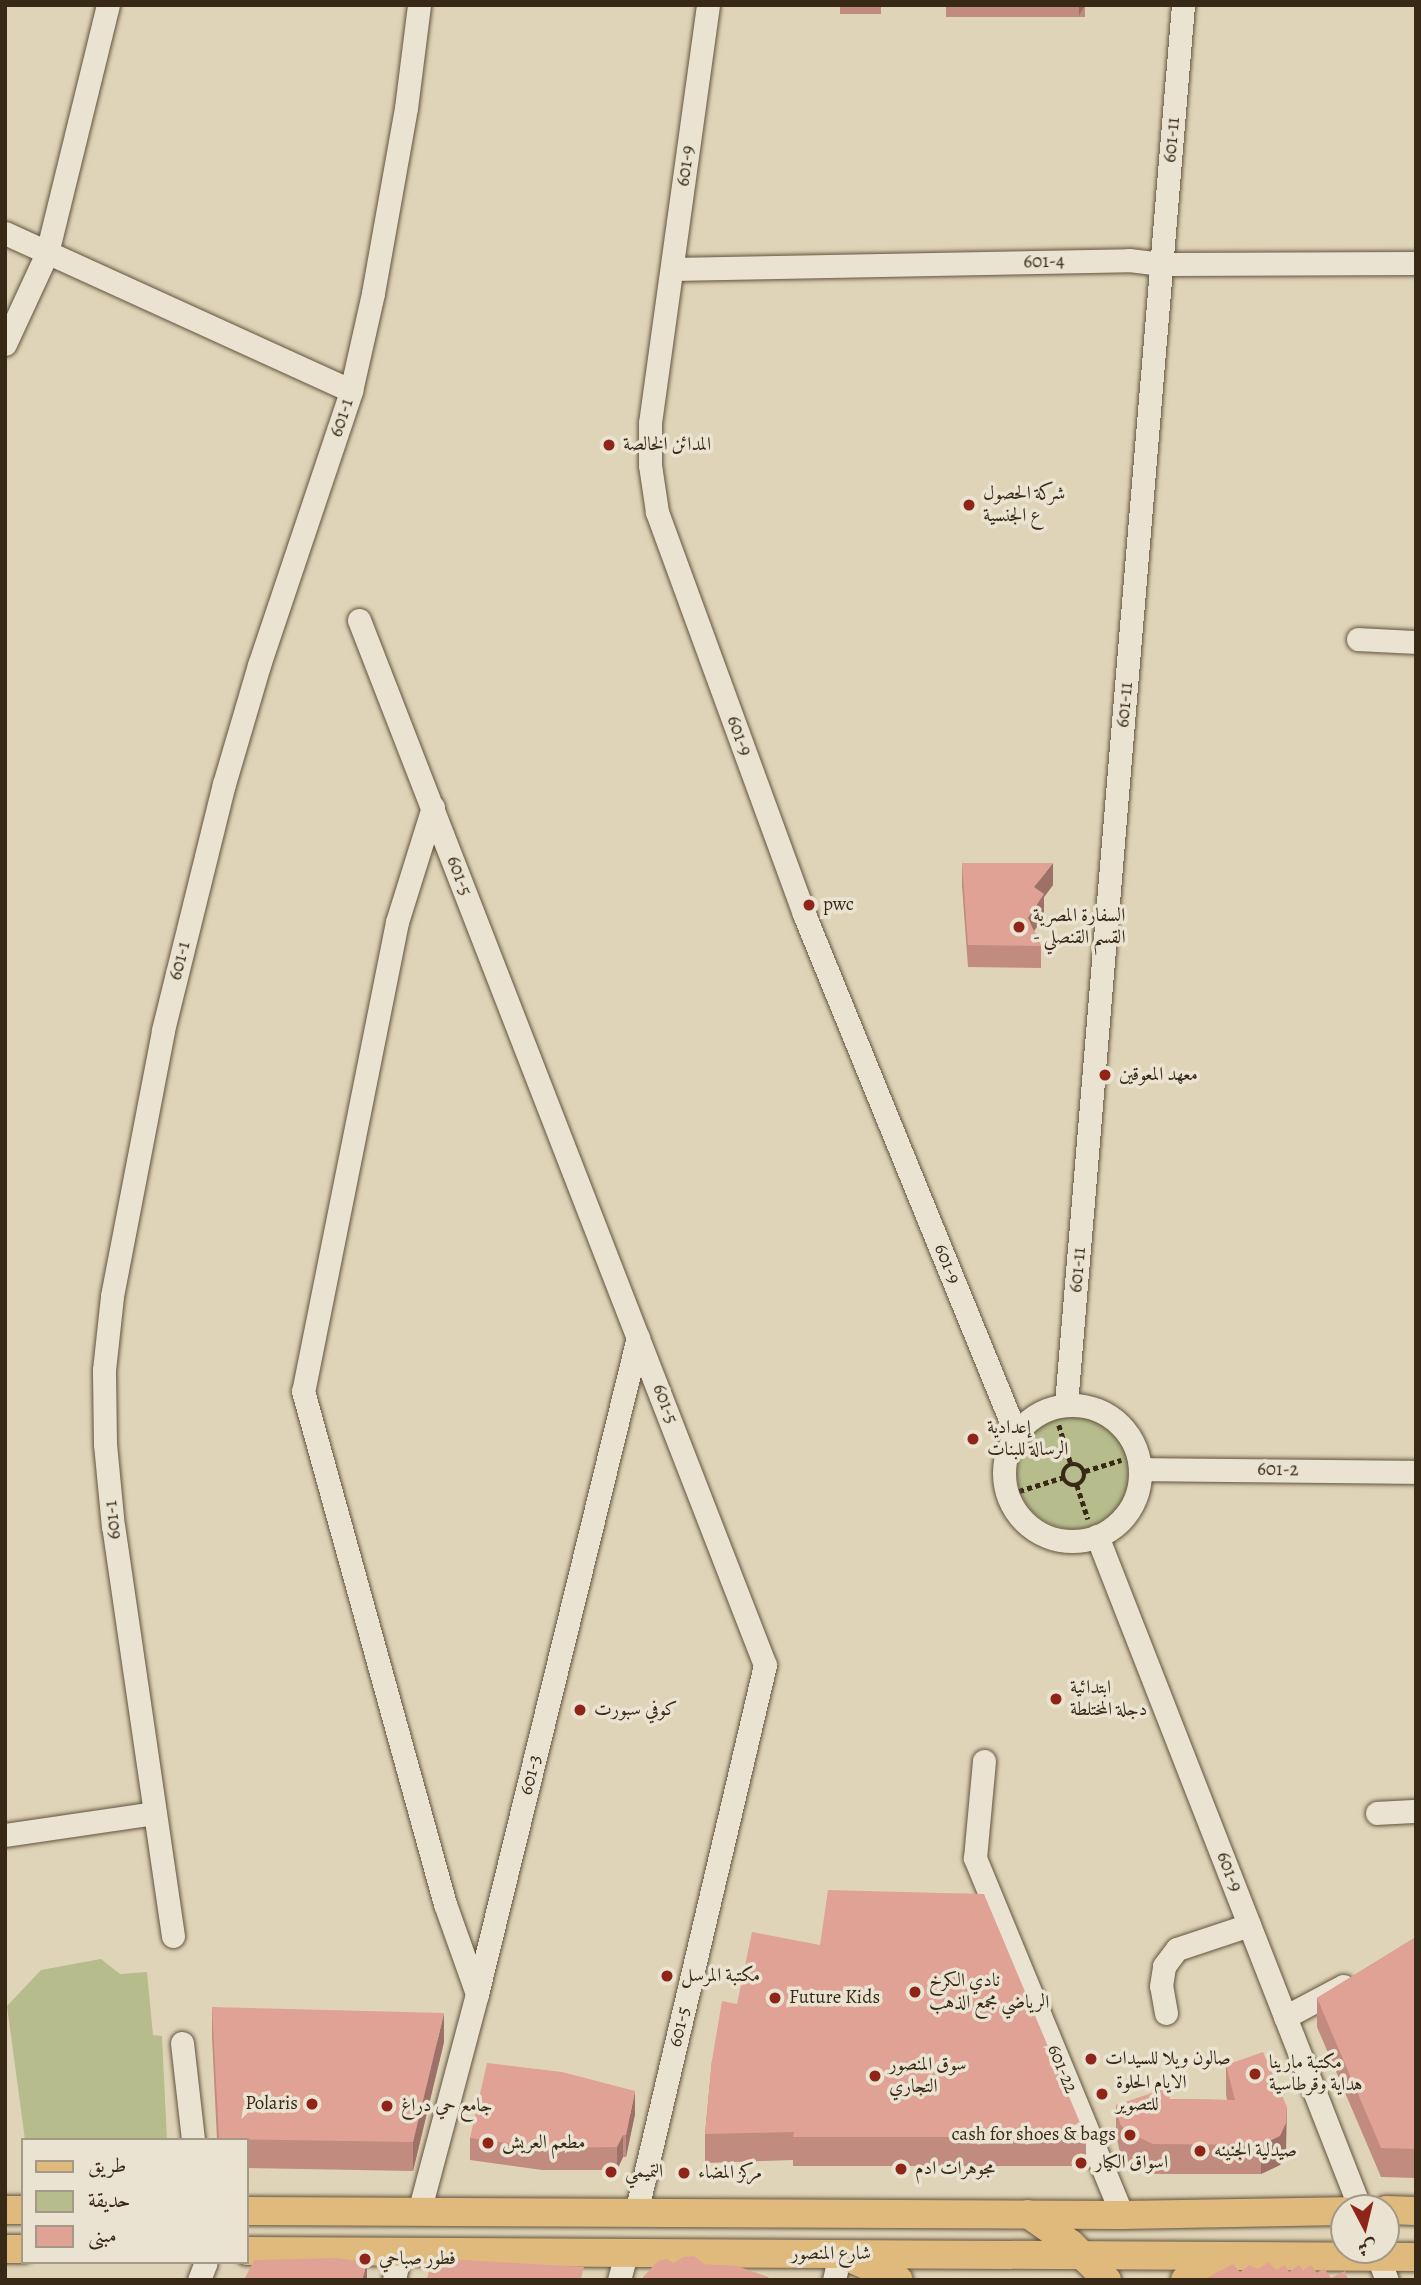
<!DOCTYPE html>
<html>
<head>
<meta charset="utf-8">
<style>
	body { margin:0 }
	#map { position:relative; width:1421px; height:2285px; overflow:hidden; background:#e0d4b8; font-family:Alegreya,Amiri,serif }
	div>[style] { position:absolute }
	.green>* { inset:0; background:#b6bc8c }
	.round { border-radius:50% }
	.path>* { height:4.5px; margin-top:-2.25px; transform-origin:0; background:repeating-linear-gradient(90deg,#382916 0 5px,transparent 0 8.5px) }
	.path>.ring { margin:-2.25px; padding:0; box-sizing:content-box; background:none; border:4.5px solid #382916; border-radius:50% }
	.roads { filter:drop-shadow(0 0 2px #62543e) drop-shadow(0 0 2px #62543e) }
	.minor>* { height:23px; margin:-11.5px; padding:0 11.5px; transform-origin:11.5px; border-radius:11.5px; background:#ebe3d1 }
	.minor>.ring { margin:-11.5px; padding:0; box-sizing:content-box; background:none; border:23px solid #ebe3d1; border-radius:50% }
	.major>* { height:28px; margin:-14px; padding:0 14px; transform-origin:14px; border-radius:14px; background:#e0ba7c }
	.wall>* { inset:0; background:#c18b7f; transform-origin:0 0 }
	.shaded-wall>* { inset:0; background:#9d7168 }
	.building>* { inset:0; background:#e0a294 }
	.dots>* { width:19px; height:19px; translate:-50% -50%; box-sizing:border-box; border:4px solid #ebe3d1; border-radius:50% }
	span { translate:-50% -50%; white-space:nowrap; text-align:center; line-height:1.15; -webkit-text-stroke:7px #ebe3d1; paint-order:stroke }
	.street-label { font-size:19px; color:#382916 }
	.poi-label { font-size:19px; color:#382916 }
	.left { translate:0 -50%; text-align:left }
	.right { translate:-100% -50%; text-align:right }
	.frame { position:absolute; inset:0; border:7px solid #382916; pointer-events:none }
	.legend { position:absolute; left:21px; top:2138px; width:228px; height:126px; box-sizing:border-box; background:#ebe3d1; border:2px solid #a39986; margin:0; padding:9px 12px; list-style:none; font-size:21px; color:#382916 }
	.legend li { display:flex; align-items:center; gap:14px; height:35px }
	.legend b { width:35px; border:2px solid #a39986 }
	.north { position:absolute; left:1330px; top:2194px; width:70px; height:70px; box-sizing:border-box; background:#ebe3d1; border:2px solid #a39986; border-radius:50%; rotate:173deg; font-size:19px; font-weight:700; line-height:28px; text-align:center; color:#382916 }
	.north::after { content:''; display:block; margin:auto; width:24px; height:32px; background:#8f2418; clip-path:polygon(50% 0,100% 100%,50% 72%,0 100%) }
</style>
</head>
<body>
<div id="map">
	<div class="green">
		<i class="round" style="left:1017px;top:1417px;width:112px;height:112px"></i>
		<i style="clip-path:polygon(101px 1959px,120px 1974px,147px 1972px,153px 2035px,162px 2036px,167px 2140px,25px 2140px,7px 2006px,41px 1970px)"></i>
	</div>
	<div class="path">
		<i style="left:1059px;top:1425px;width:41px;rotate:72.9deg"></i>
		<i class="ring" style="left:1063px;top:1464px;width:17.5px;height:17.5px"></i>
		<i style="left:1085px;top:1471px;width:38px;rotate:-17deg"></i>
		<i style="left:1077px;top:1485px;width:36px;rotate:72deg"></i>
		<i style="left:1019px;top:1491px;width:47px;rotate:-17.3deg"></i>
	</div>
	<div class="roads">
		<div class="minor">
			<i style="left:708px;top:5px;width:422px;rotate:97.9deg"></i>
			<i style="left:650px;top:423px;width:42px;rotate:90deg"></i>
			<i style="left:650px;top:465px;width:48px;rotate:81.5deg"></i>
			<i style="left:657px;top:512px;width:428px;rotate:69.9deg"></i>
			<i style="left:804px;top:914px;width:562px;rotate:67.82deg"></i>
			<i style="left:5px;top:233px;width:380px;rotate:24.5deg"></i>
			<i style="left:672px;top:269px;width:457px;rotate:-1.1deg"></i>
			<i style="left:1129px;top:260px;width:33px;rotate:7deg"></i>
			<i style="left:1162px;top:264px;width:254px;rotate:-0.2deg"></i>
			<i style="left:5px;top:344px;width:100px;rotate:-65.2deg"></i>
			<i style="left:47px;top:253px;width:255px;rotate:-76.2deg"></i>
			<i style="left:359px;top:620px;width:1121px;rotate:68.77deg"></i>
			<i style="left:765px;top:1665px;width:563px;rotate:103.25deg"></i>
			<i style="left:1358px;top:639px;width:58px;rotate:3deg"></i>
			<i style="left:433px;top:807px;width:121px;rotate:107.4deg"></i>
			<i style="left:397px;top:922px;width:478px;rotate:101.3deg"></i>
			<i style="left:303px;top:1391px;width:532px;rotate:74.53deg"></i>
			<i style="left:445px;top:1904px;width:96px;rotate:70.4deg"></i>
			<i style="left:1066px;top:1404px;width:1404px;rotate:-85.22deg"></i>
			<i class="ring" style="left:1004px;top:1405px;width:113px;height:113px"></i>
			<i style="left:1141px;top:1469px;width:275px;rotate:0.6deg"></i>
			<i style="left:1097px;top:1536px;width:722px;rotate:68.63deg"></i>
			<i style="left:984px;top:1761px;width:97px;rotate:95.3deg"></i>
			<i style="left:975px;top:1858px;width:386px;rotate:67.6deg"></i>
			<i style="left:1377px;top:1813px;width:39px;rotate:-3deg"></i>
			<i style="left:5px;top:1835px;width:151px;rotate:-8.4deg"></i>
			<i style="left:173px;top:1936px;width:413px;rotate:-98.3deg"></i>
			<i style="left:113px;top:1527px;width:83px;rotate:-95.5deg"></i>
			<i style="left:105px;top:1444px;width:74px;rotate:-90.8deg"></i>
			<i style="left:104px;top:1370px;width:74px;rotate:-83.8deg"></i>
			<i style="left:112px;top:1296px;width:271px;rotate:-79.1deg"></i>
			<i style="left:163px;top:1030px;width:253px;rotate:-76.1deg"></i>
			<i style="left:224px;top:784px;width:124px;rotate:-73.6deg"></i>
			<i style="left:259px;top:665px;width:289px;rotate:-71.4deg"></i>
			<i style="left:351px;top:391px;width:100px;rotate:-77.3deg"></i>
			<i style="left:373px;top:293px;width:188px;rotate:-79.9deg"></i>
			<i style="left:406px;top:108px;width:104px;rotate:-82.8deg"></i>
			<i style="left:1166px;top:2013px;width:27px;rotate:-100deg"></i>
			<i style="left:1161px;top:1986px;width:20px;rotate:-81deg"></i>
			<i style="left:1164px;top:1966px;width:21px;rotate:-53deg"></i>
			<i style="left:1177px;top:1949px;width:76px;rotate:-18.4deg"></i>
			<i style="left:1285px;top:2017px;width:66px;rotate:-28.1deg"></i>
			<i style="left:182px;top:2043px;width:98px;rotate:83.5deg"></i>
			<i style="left:419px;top:2212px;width:226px;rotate:-75.1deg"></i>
			<i style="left:477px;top:1994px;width:676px;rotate:-76.23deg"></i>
			<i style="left:1378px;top:2257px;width:25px;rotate:69deg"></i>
			<i style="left:199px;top:2280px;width:19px;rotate:-69deg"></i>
			<i style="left:394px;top:2280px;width:30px;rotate:-78deg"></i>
			<i style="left:619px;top:2280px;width:28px;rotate:-75deg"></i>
			<i style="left:834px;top:2280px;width:27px;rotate:-77deg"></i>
		</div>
		<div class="major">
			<i style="left:5px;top:2210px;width:18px"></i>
			<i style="left:1386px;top:2210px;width:30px;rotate:2deg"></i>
			<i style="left:247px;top:2211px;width:875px;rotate:0.26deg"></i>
			<i style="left:1122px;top:2215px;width:222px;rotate:-1deg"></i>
			<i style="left:1028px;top:2214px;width:52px;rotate:34.9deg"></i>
			<i style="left:1071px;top:2244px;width:51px;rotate:45deg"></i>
			<i style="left:5px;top:2249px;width:18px"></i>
			<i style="left:247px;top:2251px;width:1169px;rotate:0.29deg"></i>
			<i style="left:852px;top:2259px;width:51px;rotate:24.1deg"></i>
			<i style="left:1185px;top:2280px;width:46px;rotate:-27.1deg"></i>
		</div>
	</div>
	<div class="wall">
		<i style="left:840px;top:5px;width:41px;height:9px"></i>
		<i style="left:946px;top:5px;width:139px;height:12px"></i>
		<i style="clip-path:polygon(962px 863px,1053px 885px,1044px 897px,1044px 916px,1034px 931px,1041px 946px,1041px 968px,968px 967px,962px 886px)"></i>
		<i style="clip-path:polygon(1416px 1937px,1416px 2178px,1381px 2177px,1317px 2027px,1317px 1998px)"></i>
		<i style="clip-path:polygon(212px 2007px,444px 2042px,413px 2171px,247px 2168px,247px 2140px,217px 2140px,212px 2037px)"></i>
		<i style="clip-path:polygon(712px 2060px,1086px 2137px,1086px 2166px,793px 2166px,793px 2160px,705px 2163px,705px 2134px)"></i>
		<i style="clip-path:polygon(1226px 2065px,1286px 2152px,1280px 2165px,1261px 2174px,1153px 2174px,1127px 2161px,1120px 2153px,1116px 2134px,1116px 2105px,1170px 2099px,1227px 2100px,1226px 2094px)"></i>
		<i style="clip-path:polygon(635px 2114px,626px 2157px,623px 2157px,617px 2170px,542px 2170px,470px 2160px,470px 2138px)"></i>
	</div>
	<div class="shaded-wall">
		<i style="clip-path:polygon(1079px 5px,1085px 5px,1079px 16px)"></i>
		<i style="clip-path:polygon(1053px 863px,1053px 885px,1044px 897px,1044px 916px,1028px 940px,1028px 918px,1034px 887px)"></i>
		<i style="clip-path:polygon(444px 2013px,444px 2042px,413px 2171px,413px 2142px)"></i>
		<i style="clip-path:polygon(635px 2091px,635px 2114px,626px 2157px,626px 2135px)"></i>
		<i style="clip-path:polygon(1287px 2107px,1286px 2152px,1280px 2165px,1261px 2174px,1261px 2145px)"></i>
		<i style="clip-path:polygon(623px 2135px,623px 2157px,617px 2170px,617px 2147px)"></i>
		<i style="clip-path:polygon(367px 2262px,367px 2280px,362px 2280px)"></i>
	</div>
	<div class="building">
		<i style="clip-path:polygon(962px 863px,1053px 863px,1034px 887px,1044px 894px,1028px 918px,1041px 946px,968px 945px)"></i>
		<i style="clip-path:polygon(828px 1890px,984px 1894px,1086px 2137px,793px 2137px,794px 2132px,705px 2134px,712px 2060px,722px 2001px,737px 2004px,752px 1932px,820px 1945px)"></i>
		<i style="clip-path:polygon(1416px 1937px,1416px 2149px,1381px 2148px,1317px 1998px)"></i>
		<i style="clip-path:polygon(212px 2007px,444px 2013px,413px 2142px,219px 2139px)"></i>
		<i style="clip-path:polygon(1263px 2052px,1287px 2107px,1286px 2123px,1280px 2136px,1261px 2145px,1153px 2144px,1127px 2132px,1120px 2124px,1116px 2105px,1167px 2088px,1170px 2099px,1235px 2100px,1226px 2065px)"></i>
		<i style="clip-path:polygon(487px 2063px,562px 2072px,635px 2091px,626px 2135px,623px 2135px,617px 2147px,542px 2148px,470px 2138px)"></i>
		<i style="clip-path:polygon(694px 2256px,704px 2264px,737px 2266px,768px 2277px,771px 2280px,643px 2280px,643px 2277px,658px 2261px,667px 2259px,673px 2263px,684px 2257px)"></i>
		<i style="clip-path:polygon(336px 2258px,367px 2262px,362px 2280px,244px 2280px,254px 2260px)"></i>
		<i style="clip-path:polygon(431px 2258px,584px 2267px,581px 2279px,584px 2280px,427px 2280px)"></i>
		<i style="clip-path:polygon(1269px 2262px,1276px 2270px,1285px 2265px,1289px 2272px,1299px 2265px,1303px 2270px,1311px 2265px,1317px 2273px,1324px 2268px,1331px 2278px,1345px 2271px,1348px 2280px,1203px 2280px,1233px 2264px,1240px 2272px,1249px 2265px,1258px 2269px)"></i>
	</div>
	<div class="dots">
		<i style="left:609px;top:445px;background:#8f2418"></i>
		<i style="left:969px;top:505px;background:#8f2418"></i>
		<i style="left:809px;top:905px;background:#8f2418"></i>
		<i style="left:1019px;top:927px;background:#8f2418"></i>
		<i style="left:1105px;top:1075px;background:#8f2418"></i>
		<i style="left:973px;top:1439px;background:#8f2418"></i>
		<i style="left:1056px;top:1699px;background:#8f2418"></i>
		<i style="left:580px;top:1710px;background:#8f2418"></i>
		<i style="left:667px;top:1976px;background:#8f2418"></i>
		<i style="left:915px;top:1992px;background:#8f2418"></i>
		<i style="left:775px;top:1998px;background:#8f2418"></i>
		<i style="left:1091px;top:2059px;background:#8f2418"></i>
		<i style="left:1255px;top:2074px;background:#8f2418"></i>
		<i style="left:875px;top:2076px;background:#8f2418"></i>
		<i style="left:1102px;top:2094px;background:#8f2418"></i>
		<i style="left:312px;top:2104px;background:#8f2418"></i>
		<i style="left:387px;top:2106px;background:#8f2418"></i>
		<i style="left:1130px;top:2135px;background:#8f2418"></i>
		<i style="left:488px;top:2143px;background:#8f2418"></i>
		<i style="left:1200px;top:2151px;background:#8f2418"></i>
		<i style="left:1081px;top:2163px;background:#8f2418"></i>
		<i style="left:901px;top:2169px;background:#8f2418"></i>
		<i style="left:611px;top:2172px;background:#8f2418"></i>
		<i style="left:684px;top:2173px;background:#8f2418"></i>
		<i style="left:365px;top:2259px;background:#8f2418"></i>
	</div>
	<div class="street-label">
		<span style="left:1172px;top:140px;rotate:-85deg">601-11</span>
		<span style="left:686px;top:166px;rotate:-82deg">601-9</span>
		<span style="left:1044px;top:262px;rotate:-1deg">601-4</span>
		<span style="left:342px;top:418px;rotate:-72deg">601-1</span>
		<span style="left:1125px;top:705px;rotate:-85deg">601-11</span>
		<span style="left:739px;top:736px;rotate:70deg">601-9</span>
		<span style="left:459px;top:876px;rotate:69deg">601-5</span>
		<span style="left:180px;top:961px;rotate:-76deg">601-1</span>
		<span style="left:947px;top:1264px;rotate:68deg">601-9</span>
		<span style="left:1078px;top:1270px;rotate:-85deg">601-11</span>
		<span style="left:665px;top:1404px;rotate:69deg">601-5</span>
		<span style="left:1278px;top:1470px;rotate:1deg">601-2</span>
		<span style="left:113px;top:1520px;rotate:-96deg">601-1</span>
		<span style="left:531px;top:1775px;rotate:-76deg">601-3</span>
		<span style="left:1229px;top:1872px;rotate:69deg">601-9</span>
		<span style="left:680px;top:2027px;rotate:-77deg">601-5</span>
		<span style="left:1062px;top:2069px;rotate:68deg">601-22</span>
		<span style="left:831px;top:2254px">شارع المنصور</span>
	</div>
	<div class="poi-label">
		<span class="left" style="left:623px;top:445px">المدائن الخالصة</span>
		<span class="left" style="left:983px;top:505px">شركة الحصول<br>ع الجنسية</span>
		<span class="left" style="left:823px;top:905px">pwc</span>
		<span class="left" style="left:1033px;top:927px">السفارة المصرية<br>- القسم القنصلي</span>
		<span class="left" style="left:1119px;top:1075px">معهد المعوقين</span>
		<span class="left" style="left:987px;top:1439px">إعدادية<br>الرسالة للبنات</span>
		<span class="left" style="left:1070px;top:1699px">ابتدائية<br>دجلة المختلطة</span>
		<span class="left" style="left:594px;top:1710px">كوفي سبورت</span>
		<span class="left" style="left:681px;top:1976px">مكتبة المرسل</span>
		<span class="left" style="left:929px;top:1992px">نادي الكرخ<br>الرياضي مجمع الذهب</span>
		<span class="left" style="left:789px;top:1998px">Future Kids</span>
		<span class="left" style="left:1105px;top:2059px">صالون ويلا للسيدات</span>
		<span class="left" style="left:1269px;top:2074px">مكتبة مارينا<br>هداية وقرطاسية</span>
		<span class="left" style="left:889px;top:2076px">سوق المنصور<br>التجاري</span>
		<span class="left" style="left:1116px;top:2094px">الايام الحلوة<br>للتصوير</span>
		<span class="right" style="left:298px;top:2104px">Polaris</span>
		<span class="left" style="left:401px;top:2106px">جامع حي دراغ</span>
		<span class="right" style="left:1116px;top:2135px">cash for shoes &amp; bags</span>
		<span class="left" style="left:502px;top:2143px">مطعم العريش</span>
		<span class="left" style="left:1214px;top:2151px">صيدلية الجنينه</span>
		<span class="left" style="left:1095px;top:2163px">اسواق الكيار</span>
		<span class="left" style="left:915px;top:2169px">مجوهرات ادم</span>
		<span class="left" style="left:625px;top:2172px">التميمي</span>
		<span class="left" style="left:698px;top:2173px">مركز المضاء</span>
		<span class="left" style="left:379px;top:2259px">فطور صباحي</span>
	</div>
	<div class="frame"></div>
	<ul class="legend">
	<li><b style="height:9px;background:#e0ba7c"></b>طريق</li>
	<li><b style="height:19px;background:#b6bc8c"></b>حديقة</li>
	<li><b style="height:19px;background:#e0a294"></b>مبنى</li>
	</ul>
	<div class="north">ش</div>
</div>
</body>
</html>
